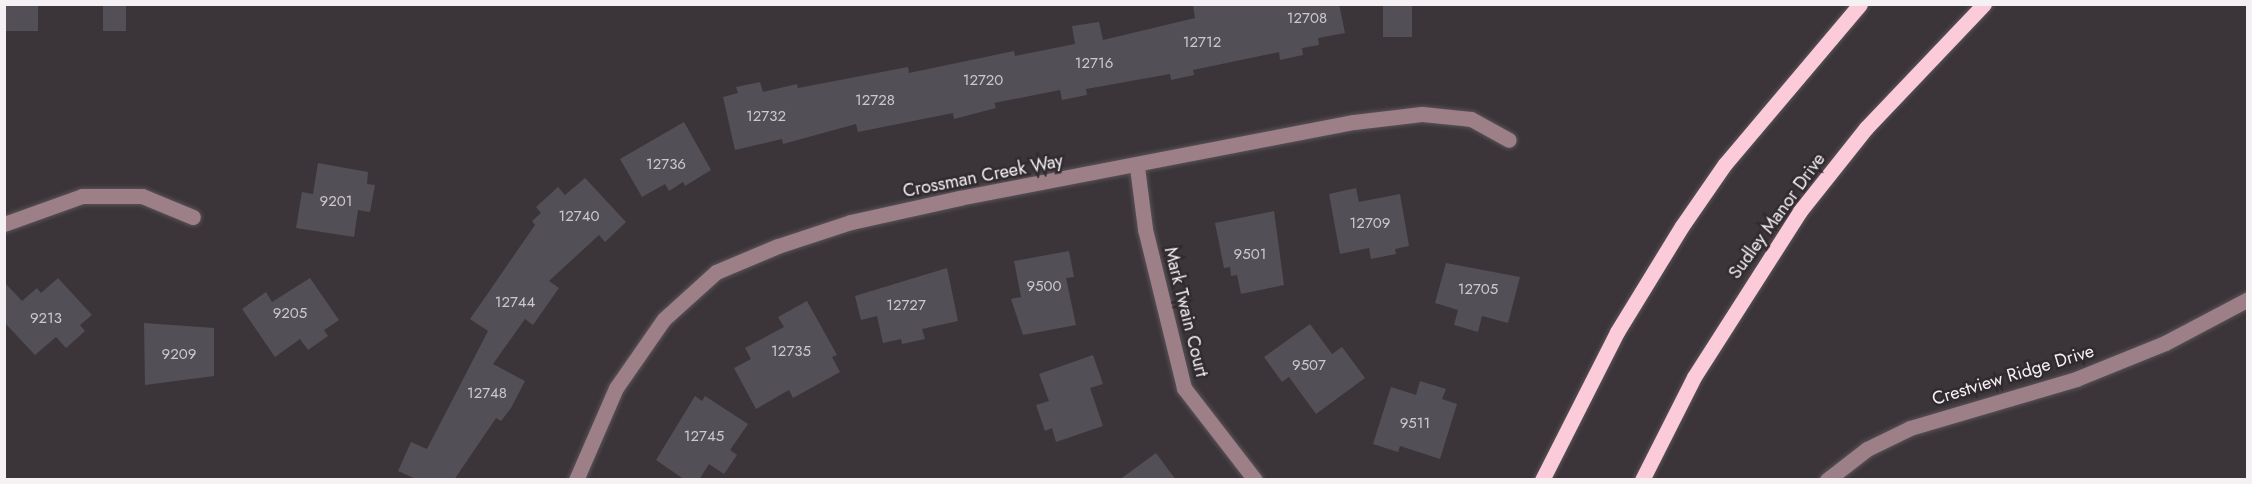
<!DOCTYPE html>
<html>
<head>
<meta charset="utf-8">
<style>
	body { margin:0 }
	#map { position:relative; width:2252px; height:484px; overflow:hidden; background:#3b353a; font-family:Jost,sans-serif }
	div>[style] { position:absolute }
	.building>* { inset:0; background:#534f56; transform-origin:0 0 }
	.roads { filter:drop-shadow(0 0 2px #595358) drop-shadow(0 0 2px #595358) }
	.minor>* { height:15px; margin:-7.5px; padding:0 7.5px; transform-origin:7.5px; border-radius:7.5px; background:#9d7f88 }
	.major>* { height:15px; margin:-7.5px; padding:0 7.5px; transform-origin:7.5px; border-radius:7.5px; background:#fbcbd9 }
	span { translate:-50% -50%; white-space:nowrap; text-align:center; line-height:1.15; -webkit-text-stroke:5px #312b2f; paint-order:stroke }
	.number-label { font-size:15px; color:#ccc8cc }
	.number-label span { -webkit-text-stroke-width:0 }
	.street-label { font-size:18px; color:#f4f0f3 }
	.frame { position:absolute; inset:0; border:6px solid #f4f0f3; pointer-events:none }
</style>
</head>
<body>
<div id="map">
	<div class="building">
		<i style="left:4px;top:4px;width:34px;height:27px"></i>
		<i style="left:103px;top:4px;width:23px;height:27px"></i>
		<i style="clip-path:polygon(1193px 4px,1339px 4px,1345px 33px,1318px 38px,1319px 45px,1302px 48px,1303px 55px,1280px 60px,1279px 52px,1193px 70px,1194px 75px,1171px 80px,1170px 74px,1086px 89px,1087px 95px,1062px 100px,1060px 90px,994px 103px,996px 108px,954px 119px,953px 113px,858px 132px,856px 124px,783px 144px,782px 139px,735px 150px,723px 97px,738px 93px,736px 87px,760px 82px,763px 92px,797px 84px,798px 88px,908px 67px,909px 73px,1014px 51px,1015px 56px,1075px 44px,1072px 26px,1099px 22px,1103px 40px,1195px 18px)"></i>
		<i style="left:1383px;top:4px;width:29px;height:33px"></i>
		<i style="clip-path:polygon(684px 122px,711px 170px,685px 186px,683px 182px,669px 191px,665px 184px,642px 197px,620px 159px)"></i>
		<i style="clip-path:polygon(318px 163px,368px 172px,367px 184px,375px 185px,370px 212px,358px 210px,354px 237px,296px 228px,302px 192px,313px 194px)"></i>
		<i style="clip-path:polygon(585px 178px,626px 222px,605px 242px,599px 235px,549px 281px,559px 288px,533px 325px,525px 319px,493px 364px,525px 381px,511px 408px,501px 421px,496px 418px,454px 480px,418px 480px,398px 471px,411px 442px,427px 449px,488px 331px,470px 319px,535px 225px,532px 221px,541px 213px,536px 207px,558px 187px,565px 195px)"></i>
		<i style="clip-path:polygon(1356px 188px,1359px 202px,1400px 194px,1409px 246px,1395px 249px,1396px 254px,1371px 259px,1369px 248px,1340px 254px,1329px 194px)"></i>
		<i style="clip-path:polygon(1274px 211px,1284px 285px,1241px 294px,1237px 275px,1231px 276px,1230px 267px,1224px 268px,1215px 223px)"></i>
		<i style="clip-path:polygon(1069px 251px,1074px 277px,1066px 278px,1076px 325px,1023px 335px,1011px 299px,1021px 297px,1014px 261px)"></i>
		<i style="clip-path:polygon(1446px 263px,1520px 277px,1508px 323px,1482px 316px,1478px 332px,1454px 325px,1458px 310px,1435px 303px)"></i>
		<i style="clip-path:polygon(947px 268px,958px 321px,922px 329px,925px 339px,902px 344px,901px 339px,883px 343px,877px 316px,861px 320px,855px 296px)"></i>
		<i style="clip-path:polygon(58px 278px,92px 315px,80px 325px,85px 331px,66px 348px,56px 337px,35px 355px,4px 322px,4px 282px,22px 301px,37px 288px,41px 293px)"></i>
		<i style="clip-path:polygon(310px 278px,339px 320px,324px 330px,328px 336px,308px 350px,300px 339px,275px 357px,242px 309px,266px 292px,272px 302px)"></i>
		<i style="clip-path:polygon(807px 301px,837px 355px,832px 357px,840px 372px,793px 398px,789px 390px,756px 409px,734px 368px,751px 359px,745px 348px,784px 327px,778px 317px)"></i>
		<i style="clip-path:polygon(144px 323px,214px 328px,214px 376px,145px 385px)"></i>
		<i style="clip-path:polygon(1310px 324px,1332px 354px,1342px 347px,1365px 378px,1316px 414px,1289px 377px,1282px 382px,1264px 357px)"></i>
		<i style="clip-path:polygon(1093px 355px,1103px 384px,1090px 388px,1103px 426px,1056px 442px,1052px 428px,1045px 431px,1036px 405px,1049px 401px,1039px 374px)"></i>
		<i style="clip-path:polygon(1420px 381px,1446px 389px,1442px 399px,1457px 404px,1440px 459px,1400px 446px,1398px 452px,1373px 444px,1391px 387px,1416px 395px)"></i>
		<i style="clip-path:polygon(695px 396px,702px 401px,705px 396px,748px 424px,730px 450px,737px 455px,724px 474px,709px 464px,699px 480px,685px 480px,656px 460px)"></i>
		<i style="clip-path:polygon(1156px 453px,1176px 480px,1119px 480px)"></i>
	</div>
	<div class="roads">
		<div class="minor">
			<i style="left:1137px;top:167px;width:63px;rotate:82.6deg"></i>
			<i style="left:1145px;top:229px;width:164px;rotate:76.2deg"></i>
			<i style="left:1184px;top:388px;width:116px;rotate:52.3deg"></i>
			<i style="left:4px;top:224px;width:83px;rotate:-19.7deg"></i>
			<i style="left:82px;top:196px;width:60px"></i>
			<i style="left:142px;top:196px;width:55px;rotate:22.4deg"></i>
			<i style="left:576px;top:480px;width:100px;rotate:-66.5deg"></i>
			<i style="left:616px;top:388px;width:84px;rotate:-55.2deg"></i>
			<i style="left:664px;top:319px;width:70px;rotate:-42.1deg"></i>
			<i style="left:716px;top:272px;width:67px;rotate:-22.8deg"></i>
			<i style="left:778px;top:246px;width:77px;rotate:-18.2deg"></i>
			<i style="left:851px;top:222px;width:111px;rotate:-12.5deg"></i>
			<i style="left:959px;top:198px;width:402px;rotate:-10.9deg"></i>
			<i style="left:1354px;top:122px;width:68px;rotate:-6.7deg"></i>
			<i style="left:1422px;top:114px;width:49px;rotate:5.8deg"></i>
			<i style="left:1471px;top:119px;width:43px;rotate:28.9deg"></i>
			<i style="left:1827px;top:480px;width:51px;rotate:-37.8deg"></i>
			<i style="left:1867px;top:449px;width:48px;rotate:-26deg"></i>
			<i style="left:1910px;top:428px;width:173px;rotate:-16.4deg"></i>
			<i style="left:2076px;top:379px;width:96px;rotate:-22deg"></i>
			<i style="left:2165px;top:343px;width:94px;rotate:-27.9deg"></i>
		</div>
		<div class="major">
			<i style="left:1542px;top:480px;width:166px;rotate:-63.1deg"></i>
			<i style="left:1617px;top:332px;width:124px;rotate:-58.5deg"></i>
			<i style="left:1682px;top:226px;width:75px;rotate:-55.3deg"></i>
			<i style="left:1725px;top:164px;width:209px;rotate:-49.8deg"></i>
			<i style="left:1642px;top:480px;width:115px;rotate:-63.2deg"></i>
			<i style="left:1694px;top:377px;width:197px;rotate:-57.4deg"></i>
			<i style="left:1800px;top:211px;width:106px;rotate:-51.5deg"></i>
			<i style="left:1866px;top:128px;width:171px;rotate:-46.4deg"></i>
		</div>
	</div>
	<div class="number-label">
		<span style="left:1307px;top:19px">12708</span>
		<span style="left:1202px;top:43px">12712</span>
		<span style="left:1094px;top:64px">12716</span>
		<span style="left:983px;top:81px">12720</span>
		<span style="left:875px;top:101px">12728</span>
		<span style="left:766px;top:117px">12732</span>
		<span style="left:666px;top:165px">12736</span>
		<span style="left:336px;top:202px">9201</span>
		<span style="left:579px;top:217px">12740</span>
		<span style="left:1370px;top:224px">12709</span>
		<span style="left:1250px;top:255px">9501</span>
		<span style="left:1044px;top:287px">9500</span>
		<span style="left:1478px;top:290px">12705</span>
		<span style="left:515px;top:303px">12744</span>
		<span style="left:906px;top:306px">12727</span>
		<span style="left:290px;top:314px">9205</span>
		<span style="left:46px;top:319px">9213</span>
		<span style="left:791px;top:352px">12735</span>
		<span style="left:179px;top:355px">9209</span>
		<span style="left:1309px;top:366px">9507</span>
		<span style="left:487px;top:394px">12748</span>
		<span style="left:1415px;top:424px">9511</span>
		<span style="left:704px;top:437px">12745</span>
	</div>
	<div class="street-label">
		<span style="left:983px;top:176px;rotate:-11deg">Crossman Creek Way</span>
		<span style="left:1777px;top:216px;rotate:-54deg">Sudley Manor Drive</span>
		<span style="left:1186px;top:312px;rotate:76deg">Mark Twain Court</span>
		<span style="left:2013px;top:375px;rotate:-17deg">Crestview Ridge Drive</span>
	</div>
	<div class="frame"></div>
</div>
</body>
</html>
